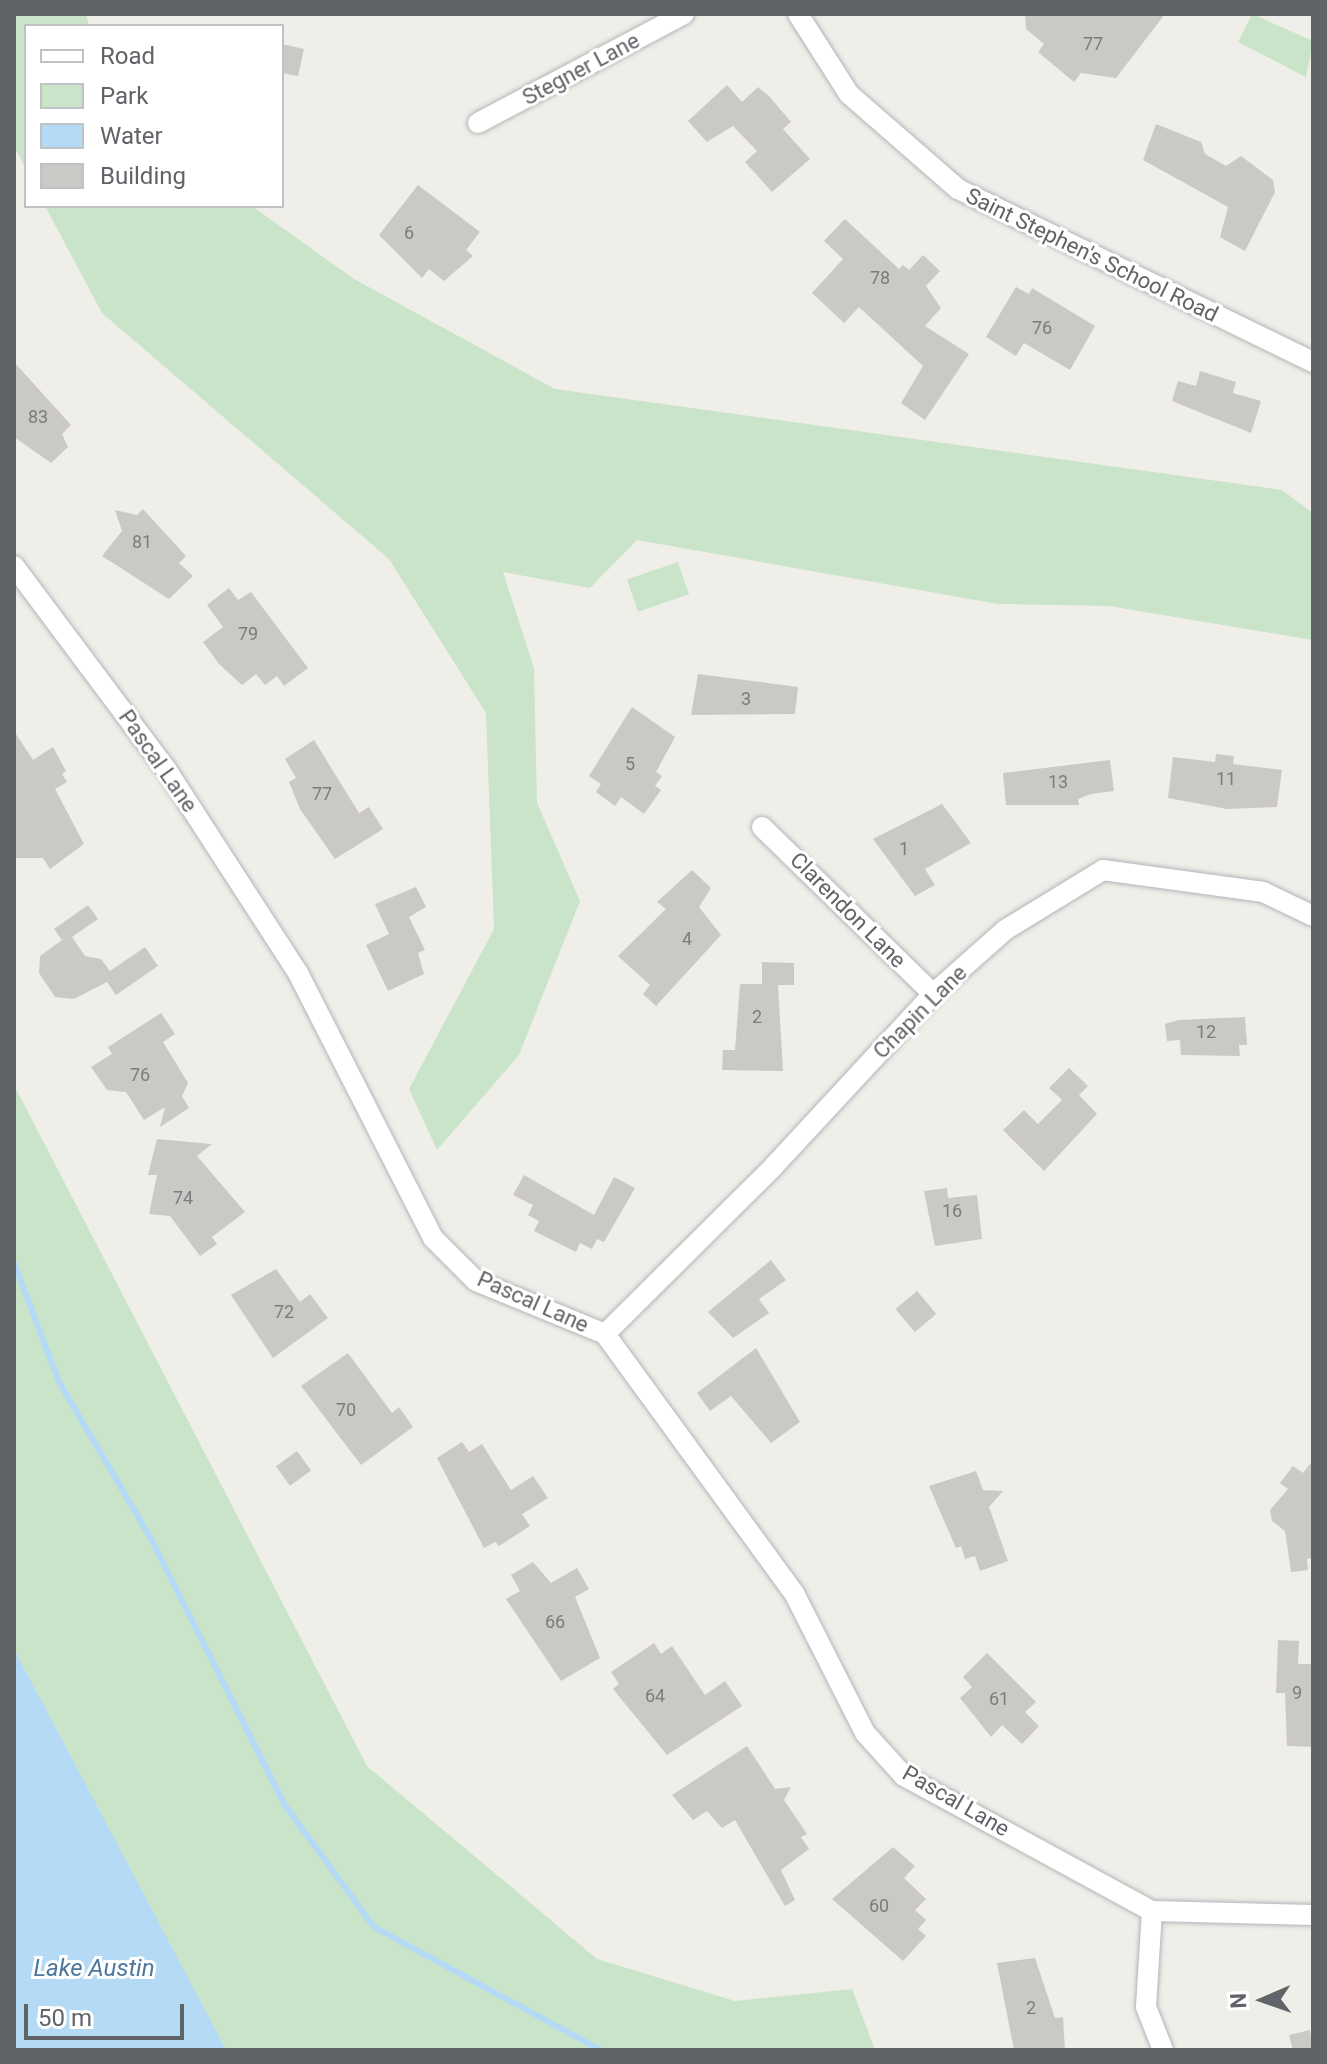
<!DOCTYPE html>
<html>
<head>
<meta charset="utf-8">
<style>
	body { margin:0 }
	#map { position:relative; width:1327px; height:2064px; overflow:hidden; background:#f0eee9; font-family:Roboto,sans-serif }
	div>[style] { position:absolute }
	.green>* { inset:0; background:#cae4c9; transform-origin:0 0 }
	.water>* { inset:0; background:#b4daf5 }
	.stream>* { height:6px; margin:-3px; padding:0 3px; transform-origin:3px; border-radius:3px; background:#b4daf5 }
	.building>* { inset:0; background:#cbc9c5; transform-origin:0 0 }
	.roads { filter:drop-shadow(0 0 2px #b3b5b9) drop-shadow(0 0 2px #b3b5b9) }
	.street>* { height:20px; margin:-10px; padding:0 10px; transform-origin:10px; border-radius:10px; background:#fff }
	span { translate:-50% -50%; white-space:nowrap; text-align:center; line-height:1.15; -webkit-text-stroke:6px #fff; paint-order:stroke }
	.number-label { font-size:18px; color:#7b7c7e }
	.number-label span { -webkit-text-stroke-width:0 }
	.street-label { font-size:22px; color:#606367 }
	.water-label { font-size:24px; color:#4d779d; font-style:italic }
	.frame { position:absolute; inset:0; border:16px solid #606367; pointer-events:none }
	.legend { position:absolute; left:24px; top:24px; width:260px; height:184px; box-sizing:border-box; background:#fff; border:2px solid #bfc1c2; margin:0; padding:10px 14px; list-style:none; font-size:24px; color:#606367 }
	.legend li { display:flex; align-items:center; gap:16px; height:40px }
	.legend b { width:40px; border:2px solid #bfc1c2 }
	.north { position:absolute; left:1223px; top:1960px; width:80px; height:80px; -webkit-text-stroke:6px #fff; paint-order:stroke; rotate:268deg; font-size:22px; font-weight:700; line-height:32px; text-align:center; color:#606367 }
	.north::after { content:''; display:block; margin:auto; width:28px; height:36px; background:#606367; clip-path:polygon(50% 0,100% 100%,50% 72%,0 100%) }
	.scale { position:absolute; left:24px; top:2004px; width:160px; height:36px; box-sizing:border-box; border:4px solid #606367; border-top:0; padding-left:10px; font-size:24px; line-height:28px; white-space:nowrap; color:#606367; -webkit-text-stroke:6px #fff; paint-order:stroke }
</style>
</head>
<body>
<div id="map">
	<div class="green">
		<i style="clip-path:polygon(14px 14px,86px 14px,89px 26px,26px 26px,26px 169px,14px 146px)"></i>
		<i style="clip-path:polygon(1252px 14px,1313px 41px,1306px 77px,1238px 42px)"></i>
		<i style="clip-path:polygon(45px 206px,252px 206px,354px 279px,555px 389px,1282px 490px,1313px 513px,1313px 640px,1109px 606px,998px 604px,637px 540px,590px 588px,503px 572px,534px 668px,537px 803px,580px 901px,519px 1055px,437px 1150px,409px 1089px,494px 929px,486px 713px,389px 559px,102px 313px)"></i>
		<i style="left:678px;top:562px;width:34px;height:54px;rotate:71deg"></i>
		<i style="clip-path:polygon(14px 1085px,367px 1766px,597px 1959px,735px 2001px,852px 1989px,875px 2050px,225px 2050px,14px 1649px)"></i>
	</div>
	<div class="water">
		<i style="clip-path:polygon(14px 1649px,222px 2042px,225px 2050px,14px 2050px)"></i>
	</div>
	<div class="stream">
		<i style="left:14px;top:1263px;width:127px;rotate:69.3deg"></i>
		<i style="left:59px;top:1382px;width:180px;rotate:59.6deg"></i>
		<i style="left:150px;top:1537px;width:299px;rotate:63.3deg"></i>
		<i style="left:284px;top:1804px;width:152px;rotate:53.8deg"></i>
		<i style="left:374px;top:1927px;width:258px;rotate:28.5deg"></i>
	</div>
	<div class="building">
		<i style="clip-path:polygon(1025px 14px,1165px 14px,1116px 78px,1081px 73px,1074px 82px,1038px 52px,1044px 44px,1026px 29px)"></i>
		<i style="clip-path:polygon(282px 44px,304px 49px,298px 76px,282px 73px)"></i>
		<i style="clip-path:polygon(727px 85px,742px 102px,758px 87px,769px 96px,791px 122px,783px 129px,810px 159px,772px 192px,745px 162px,757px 151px,733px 126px,707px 142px,688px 121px)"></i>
		<i style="clip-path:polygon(1156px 124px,1201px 142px,1205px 154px,1226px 166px,1241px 156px,1273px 180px,1275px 192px,1245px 251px,1220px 237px,1228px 207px,1143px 160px)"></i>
		<i style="clip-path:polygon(418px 185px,480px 232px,466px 250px,473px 256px,444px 281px,429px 269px,422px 278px,379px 235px)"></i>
		<i style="clip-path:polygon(845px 219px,899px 269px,903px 265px,909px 270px,923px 255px,940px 271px,926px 286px,941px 308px,925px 326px,969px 354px,925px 420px,901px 403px,923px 366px,859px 307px,844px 323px,812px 293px,843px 259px,824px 241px)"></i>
		<i style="clip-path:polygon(1016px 287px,1029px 294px,1032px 288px,1095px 326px,1070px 370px,1024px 343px,1016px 356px,986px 337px)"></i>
		<i style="clip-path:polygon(14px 362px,71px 425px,62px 434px,68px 447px,51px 463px,14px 437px)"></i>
		<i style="clip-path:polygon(1200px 371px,1236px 382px,1233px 393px,1261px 401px,1251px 433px,1172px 401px,1178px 381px,1196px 386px)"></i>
		<i style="clip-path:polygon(143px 509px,186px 556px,179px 563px,193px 576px,169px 599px,102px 556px,122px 531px,115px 510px,137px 515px)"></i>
		<i style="clip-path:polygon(229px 588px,238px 600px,251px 592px,308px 668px,284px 686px,277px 676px,265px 685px,256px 674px,242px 685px,219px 664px,203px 642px,223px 627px,207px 605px)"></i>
		<i style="clip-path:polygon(698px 674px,798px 687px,795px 714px,691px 715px)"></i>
		<i style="clip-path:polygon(632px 707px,675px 737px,656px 772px,662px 776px,655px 786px,661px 790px,644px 814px,621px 797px,615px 806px,596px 792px,601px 784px,589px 776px)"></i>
		<i style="clip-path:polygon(14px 731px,33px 760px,53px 747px,66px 771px,62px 774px,67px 782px,55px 789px,84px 844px,50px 869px,43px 858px,15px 858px)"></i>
		<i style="clip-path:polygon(314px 740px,359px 813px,369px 807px,383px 829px,335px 859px,300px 809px,289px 782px,296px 778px,285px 759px)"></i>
		<i style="clip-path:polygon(1216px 754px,1234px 756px,1233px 764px,1282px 770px,1277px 807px,1227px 809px,1168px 798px,1173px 757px,1215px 762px)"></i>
		<i style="clip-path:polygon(1110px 760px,1114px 791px,1091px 794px,1078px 799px,1079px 805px,1006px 805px,1003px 773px)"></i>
		<i style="clip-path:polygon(942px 804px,971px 843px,925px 869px,935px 885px,915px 896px,873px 839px)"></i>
		<i style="clip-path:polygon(692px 870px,711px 888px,699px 907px,721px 935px,656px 1006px,643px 994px,650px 985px,618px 956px,666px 909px,657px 902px)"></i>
		<i style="clip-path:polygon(416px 887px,426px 907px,409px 917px,425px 950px,418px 953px,424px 974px,388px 991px,366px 945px,389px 934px,375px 904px)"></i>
		<i style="clip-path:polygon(88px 905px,98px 919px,72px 937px,85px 956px,101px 959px,110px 971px,145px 947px,158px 966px,116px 995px,107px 982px,74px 999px,55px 997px,39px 973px,40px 956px,62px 940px,54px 929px)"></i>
		<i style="clip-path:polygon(762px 962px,794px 963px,794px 985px,778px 985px,783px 1071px,722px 1070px,723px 1050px,735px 1050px,740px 984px,762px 984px)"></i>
		<i style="clip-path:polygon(161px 1013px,175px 1034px,163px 1042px,188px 1083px,182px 1096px,189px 1108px,160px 1127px,165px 1107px,144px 1120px,126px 1092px,107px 1090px,91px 1067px,112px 1054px,108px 1047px)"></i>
		<i style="clip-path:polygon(1245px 1017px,1247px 1045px,1239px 1045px,1240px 1056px,1181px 1055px,1180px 1040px,1167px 1041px,1165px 1024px,1179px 1020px)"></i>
		<i style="clip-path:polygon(1069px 1068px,1088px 1086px,1079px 1095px,1097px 1114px,1044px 1171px,1003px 1130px,1024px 1110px,1038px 1124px,1062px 1100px,1049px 1088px)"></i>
		<i style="clip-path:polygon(157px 1139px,212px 1144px,197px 1156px,245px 1212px,212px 1237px,217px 1244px,200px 1256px,170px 1216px,149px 1214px,157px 1175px,148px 1175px)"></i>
		<i style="clip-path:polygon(524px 1175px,594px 1215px,614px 1177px,635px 1188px,604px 1242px,597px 1239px,592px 1249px,580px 1243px,576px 1252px,534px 1231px,539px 1221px,528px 1215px,533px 1205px,513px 1195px)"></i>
		<i style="clip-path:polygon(947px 1188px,948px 1198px,977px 1195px,982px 1239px,935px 1246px,924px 1191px)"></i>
		<i style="clip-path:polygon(771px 1260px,786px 1280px,759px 1299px,769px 1313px,733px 1338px,708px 1312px)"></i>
		<i style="clip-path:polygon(276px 1269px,300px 1302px,310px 1294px,328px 1318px,273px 1358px,231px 1295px)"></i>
		<i style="left:917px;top:1291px;width:30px;height:28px;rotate:50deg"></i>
		<i style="clip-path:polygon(756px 1348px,800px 1422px,771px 1443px,731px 1396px,710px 1411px,697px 1393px)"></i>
		<i style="clip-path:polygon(348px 1353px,392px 1413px,399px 1407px,413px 1427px,361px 1465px,301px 1386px)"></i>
		<i style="clip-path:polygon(462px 1442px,469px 1452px,482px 1444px,511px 1490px,533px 1476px,548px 1498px,522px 1514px,530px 1526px,499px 1546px,495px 1542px,484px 1548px,437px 1458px)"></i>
		<i style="left:297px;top:1451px;width:24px;height:26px;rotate:54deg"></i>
		<i style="clip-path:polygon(1313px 1460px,1313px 1558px,1307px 1559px,1308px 1570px,1291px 1572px,1285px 1531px,1272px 1521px,1270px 1510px,1288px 1489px,1280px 1483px,1293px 1466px,1303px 1473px)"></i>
		<i style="clip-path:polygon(976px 1471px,983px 1490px,1003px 1491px,989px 1507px,1008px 1561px,980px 1571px,975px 1556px,965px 1559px,961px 1546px,956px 1548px,929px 1486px)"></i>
		<i style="clip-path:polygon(533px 1562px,551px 1583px,577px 1568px,589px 1589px,575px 1597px,600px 1658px,561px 1681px,506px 1599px,520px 1591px,511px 1575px)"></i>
		<i style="clip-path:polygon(1278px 1640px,1299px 1641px,1298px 1664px,1313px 1664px,1313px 1747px,1287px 1746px,1285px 1693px,1276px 1693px)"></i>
		<i style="clip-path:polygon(654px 1643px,661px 1654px,672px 1646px,705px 1695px,725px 1681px,742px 1706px,667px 1755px,613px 1689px,619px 1684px,611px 1672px)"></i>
		<i style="clip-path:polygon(987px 1653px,1036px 1702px,1025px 1712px,1039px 1726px,1022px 1744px,1002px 1725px,991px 1737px,960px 1698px,972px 1687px,963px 1677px)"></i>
		<i style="clip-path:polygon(747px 1746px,775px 1789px,791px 1787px,784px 1800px,807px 1834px,801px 1837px,809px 1849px,781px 1870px,795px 1900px,785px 1906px,735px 1820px,722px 1828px,707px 1811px,693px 1820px,672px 1795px)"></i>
		<i style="clip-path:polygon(893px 1847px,915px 1866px,904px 1878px,926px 1899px,915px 1910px,926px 1920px,918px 1929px,926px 1936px,903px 1961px,832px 1899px)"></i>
		<i style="clip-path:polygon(1035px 1958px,1055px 2018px,1063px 2017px,1065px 2050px,1014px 2050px,997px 1963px)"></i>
		<i style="clip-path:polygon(1310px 2030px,1313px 2050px,1293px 2050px,1289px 2035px)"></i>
	</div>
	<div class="roads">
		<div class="street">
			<i style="left:798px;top:14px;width:95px;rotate:57.5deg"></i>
			<i style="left:849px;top:94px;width:145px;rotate:41.1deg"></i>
			<i style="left:958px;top:189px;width:395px;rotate:26deg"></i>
			<i style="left:478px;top:123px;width:233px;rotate:-27.9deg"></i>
			<i style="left:14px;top:566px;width:254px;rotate:53.2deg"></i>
			<i style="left:166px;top:769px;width:243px;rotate:57.1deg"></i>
			<i style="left:298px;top:973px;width:297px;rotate:63deg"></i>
			<i style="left:433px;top:1238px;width:61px;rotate:45deg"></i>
			<i style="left:476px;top:1281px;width:139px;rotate:22.3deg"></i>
			<i style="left:605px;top:1334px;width:321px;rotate:53.9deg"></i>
			<i style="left:794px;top:1593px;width:157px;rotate:63.1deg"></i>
			<i style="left:865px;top:1733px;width:58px;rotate:47.8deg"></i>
			<i style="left:904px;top:1776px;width:282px;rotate:28.6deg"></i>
			<i style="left:1152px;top:1911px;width:161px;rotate:1.4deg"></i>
			<i style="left:762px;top:827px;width:239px;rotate:44.3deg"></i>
			<i style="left:605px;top:1334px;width:237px;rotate:-44.8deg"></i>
			<i style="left:773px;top:1167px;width:236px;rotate:-47.2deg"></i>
			<i style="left:933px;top:994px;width:96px;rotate:-41.6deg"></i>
			<i style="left:1005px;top:930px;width:115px;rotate:-31.5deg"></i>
			<i style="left:1103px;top:870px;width:162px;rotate:7.8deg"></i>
			<i style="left:1263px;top:892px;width:55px;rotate:25.6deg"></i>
			<i style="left:1152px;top:1911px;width:96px;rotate:93.6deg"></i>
			<i style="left:1146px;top:2007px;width:46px;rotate:68.4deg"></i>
		</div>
	</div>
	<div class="number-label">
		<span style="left:1093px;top:44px">77</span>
		<span style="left:409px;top:233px">6</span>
		<span style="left:880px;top:278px">78</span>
		<span style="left:1042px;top:328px">76</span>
		<span style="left:38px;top:417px">83</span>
		<span style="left:142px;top:542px">81</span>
		<span style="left:248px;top:634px">79</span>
		<span style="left:746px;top:699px">3</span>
		<span style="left:630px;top:764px">5</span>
		<span style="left:1226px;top:779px">11</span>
		<span style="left:1058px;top:782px">13</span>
		<span style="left:322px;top:794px">77</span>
		<span style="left:904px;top:849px">1</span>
		<span style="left:687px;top:939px">4</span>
		<span style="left:757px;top:1017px">2</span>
		<span style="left:1206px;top:1032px">12</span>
		<span style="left:140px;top:1075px">76</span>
		<span style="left:183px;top:1198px">74</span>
		<span style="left:952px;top:1211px">16</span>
		<span style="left:284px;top:1312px">72</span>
		<span style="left:346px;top:1410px">70</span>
		<span style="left:555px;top:1622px">66</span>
		<span style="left:1297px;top:1693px">9</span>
		<span style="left:655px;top:1696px">64</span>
		<span style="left:999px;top:1699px">61</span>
		<span style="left:879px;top:1906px">60</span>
		<span style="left:1031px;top:2008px">2</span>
	</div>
	<div class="street-label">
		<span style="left:581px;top:69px;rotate:-28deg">Stegner Lane</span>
		<span style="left:1092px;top:255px;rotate:26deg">Saint Stephen's School Road</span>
		<span style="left:158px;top:761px;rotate:55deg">Pascal Lane</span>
		<span style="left:848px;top:910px;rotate:45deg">Clarendon Lane</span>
		<span style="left:920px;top:1012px;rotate:-45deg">Chapin Lane</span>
		<span style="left:533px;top:1302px;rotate:24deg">Pascal Lane</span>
		<span style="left:956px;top:1801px;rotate:30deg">Pascal Lane</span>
	</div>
	<div class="water-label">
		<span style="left:94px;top:1969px">Lake Austin</span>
	</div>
	<div class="frame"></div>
	<ul class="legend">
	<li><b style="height:10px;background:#fff"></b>Road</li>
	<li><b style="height:22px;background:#cae4c9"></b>Park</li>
	<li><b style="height:22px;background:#b4daf5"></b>Water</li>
	<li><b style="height:22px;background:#cbc9c5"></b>Building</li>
	</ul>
	<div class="north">N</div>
	<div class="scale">50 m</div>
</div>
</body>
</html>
